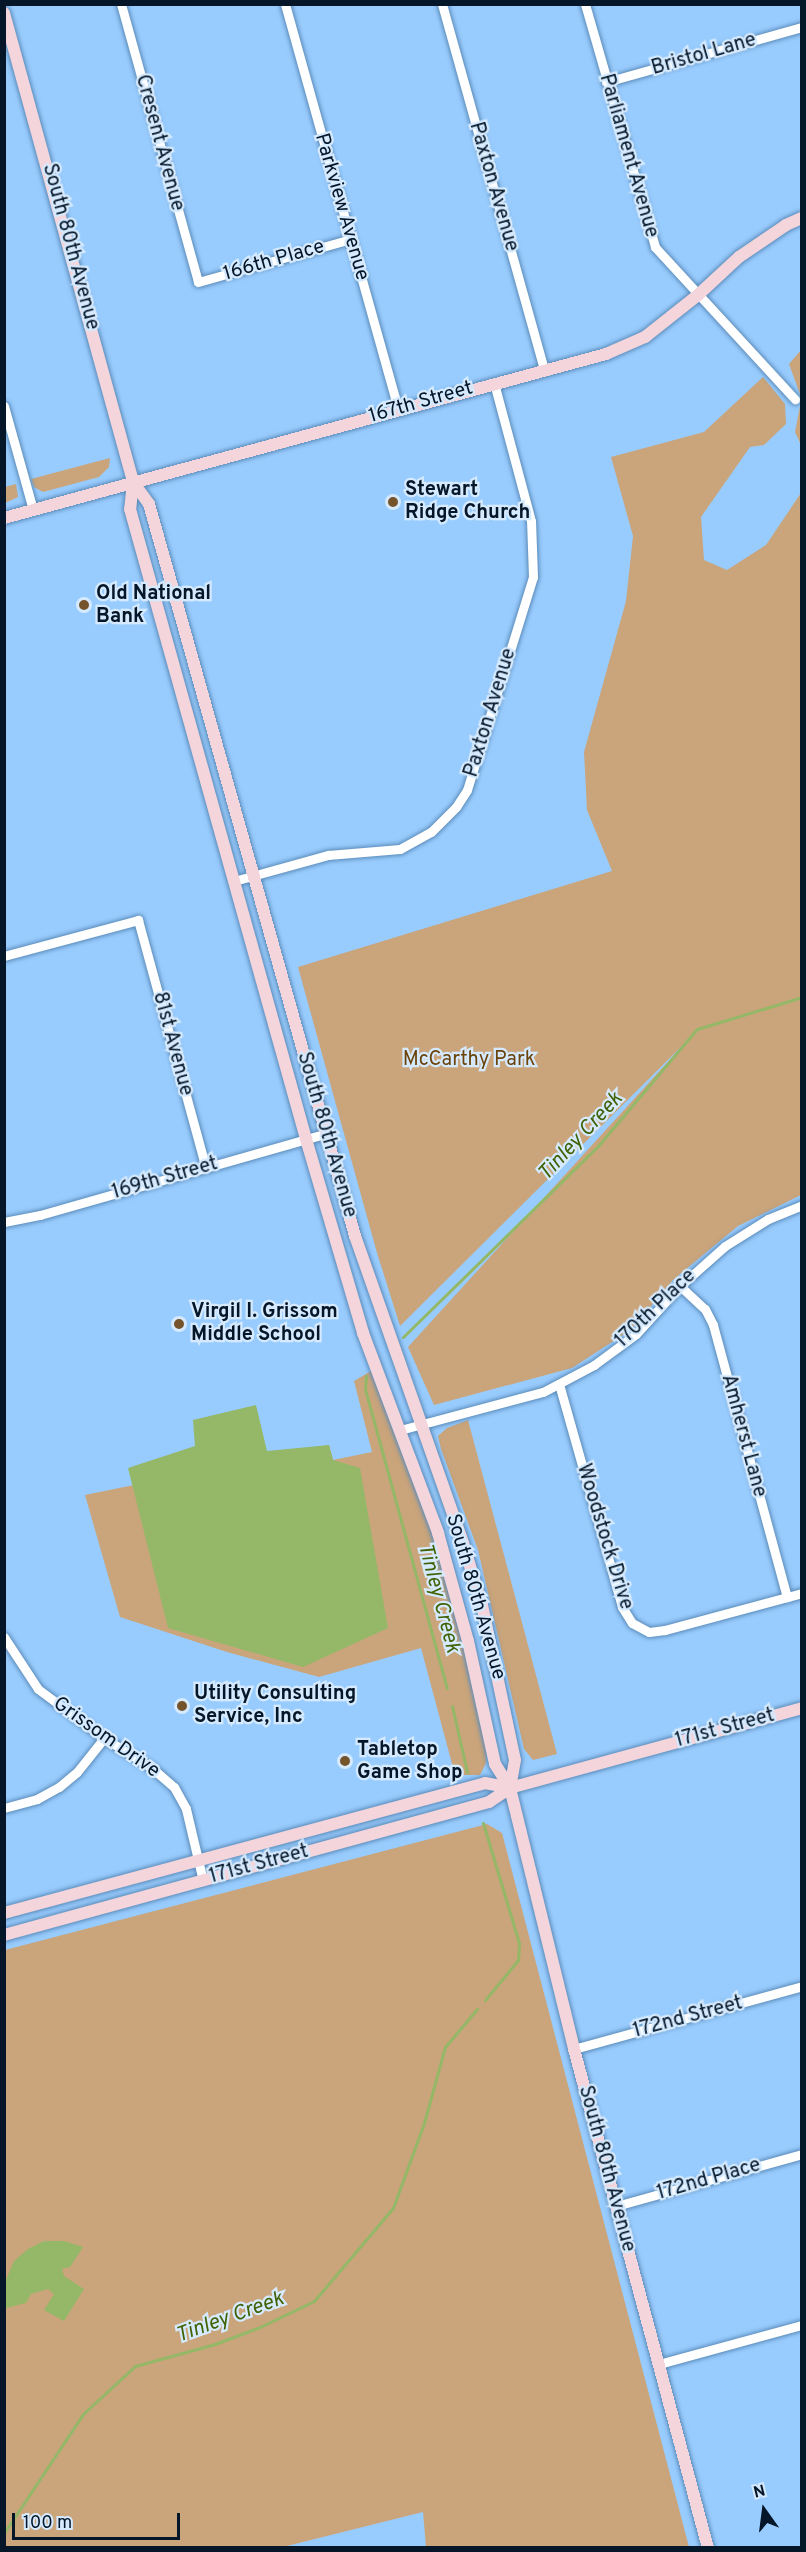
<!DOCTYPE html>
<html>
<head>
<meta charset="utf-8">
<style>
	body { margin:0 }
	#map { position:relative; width:806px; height:2552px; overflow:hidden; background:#99ccfe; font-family:Overpass,sans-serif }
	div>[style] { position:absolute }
	.green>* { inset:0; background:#caa47a }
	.water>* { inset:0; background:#94b867 }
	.stream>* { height:3px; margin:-1.5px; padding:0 1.5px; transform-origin:1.5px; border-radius:1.5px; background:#94b867 }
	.roads { filter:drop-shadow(0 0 2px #5b8cba) drop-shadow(0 0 2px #5b8cba) }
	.street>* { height:9px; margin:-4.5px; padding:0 4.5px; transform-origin:4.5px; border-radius:4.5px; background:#fff }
	.secondary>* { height:12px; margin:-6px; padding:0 6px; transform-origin:6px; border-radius:6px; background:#f3d5db }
	.dots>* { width:16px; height:16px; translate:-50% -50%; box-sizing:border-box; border:3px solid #d5eafe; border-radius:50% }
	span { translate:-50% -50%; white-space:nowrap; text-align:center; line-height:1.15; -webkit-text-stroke:4.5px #d5eafe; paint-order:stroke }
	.street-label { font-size:20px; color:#041628 }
	.poi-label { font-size:20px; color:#041628; font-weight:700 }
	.left { translate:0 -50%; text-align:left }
	.park-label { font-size:20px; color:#6b4208 }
	.water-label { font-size:21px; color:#426104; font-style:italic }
	.frame { position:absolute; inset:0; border:6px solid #041628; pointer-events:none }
	.north { position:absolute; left:734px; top:2480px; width:60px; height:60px; -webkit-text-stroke:4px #d5eafe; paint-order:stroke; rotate:346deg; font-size:16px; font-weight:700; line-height:24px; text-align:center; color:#041628 }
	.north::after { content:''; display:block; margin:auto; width:21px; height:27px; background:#041628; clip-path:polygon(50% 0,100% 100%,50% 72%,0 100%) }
	.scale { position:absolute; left:12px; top:2513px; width:168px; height:27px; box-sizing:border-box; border:3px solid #041628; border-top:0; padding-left:8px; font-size:18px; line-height:21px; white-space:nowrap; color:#041628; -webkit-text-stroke:4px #d5eafe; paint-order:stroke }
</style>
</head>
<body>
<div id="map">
	<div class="green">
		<i style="clip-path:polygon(801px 350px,801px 397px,789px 364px)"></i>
		<i style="clip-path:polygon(763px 377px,785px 404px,786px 424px,764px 445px,750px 447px,701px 517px,704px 560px,727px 570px,766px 545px,801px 493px,801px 1195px,738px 1226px,673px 1280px,632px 1329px,572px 1368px,434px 1405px,408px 1347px,685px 1043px,400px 1326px,377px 1253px,298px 967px,612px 871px,587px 810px,584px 752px,626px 601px,633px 536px,611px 457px,704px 432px)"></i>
		<i style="clip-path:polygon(801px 401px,801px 445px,795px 432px)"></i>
		<i style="clip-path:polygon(110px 458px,109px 467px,99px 477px,43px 492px,34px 487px,31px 479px)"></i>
		<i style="clip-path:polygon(16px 484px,18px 497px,5px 503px,5px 487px)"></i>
		<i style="clip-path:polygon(371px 1371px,437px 1541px,454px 1602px,487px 1747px,486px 1763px,480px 1775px,455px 1775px,421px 1648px,319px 1677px,227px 1652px,120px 1617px,85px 1495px,329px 1445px,333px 1460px,372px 1452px,354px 1381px)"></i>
		<i style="clip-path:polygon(468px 1420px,557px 1754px,533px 1760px,524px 1749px,478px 1550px,441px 1449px,438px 1436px,447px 1428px)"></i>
		<i style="clip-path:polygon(487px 1824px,502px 1833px,689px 2547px,426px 2547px,423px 2512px,283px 2547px,5px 2548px,5px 1950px)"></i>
	</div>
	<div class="water">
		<i style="clip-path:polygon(256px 1405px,267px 1451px,329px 1445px,333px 1460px,360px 1468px,388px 1628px,303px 1667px,168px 1628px,128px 1468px,195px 1446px,193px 1420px)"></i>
		<i style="clip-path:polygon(44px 2241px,64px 2241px,83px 2247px,70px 2267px,62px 2269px,64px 2276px,84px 2289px,64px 2321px,44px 2310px,54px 2294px,48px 2289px,31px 2294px,26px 2303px,6px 2308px,6px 2280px,14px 2261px,28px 2249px)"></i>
	</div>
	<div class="stream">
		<i style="left:802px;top:641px;width:1px;rotate:90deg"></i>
		<i style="left:403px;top:1337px;width:273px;rotate:-44.4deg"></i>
		<i style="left:598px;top:1146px;width:153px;rotate:-49.8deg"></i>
		<i style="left:697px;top:1029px;width:110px;rotate:-16.9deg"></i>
		<i style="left:366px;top:1376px;width:13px;rotate:94deg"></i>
		<i style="left:365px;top:1389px;width:310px;rotate:74.7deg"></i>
		<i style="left:452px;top:1706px;width:68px;rotate:77.2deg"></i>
		<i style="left:483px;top:1823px;width:125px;rotate:73.3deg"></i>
		<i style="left:519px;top:1943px;width:17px;rotate:93deg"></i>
		<i style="left:518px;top:1960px;width:52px;rotate:129.5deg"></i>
		<i style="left:4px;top:2533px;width:143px;rotate:-56.4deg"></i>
		<i style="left:83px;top:2414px;width:71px;rotate:-42.7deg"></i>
		<i style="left:135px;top:2366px;width:83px;rotate:-15.4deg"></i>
		<i style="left:215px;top:2344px;width:48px;rotate:-20.7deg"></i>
		<i style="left:260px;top:2327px;width:60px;rotate:-25.7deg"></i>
		<i style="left:314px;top:2301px;width:122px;rotate:-49.7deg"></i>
		<i style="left:393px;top:2208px;width:90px;rotate:-70deg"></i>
		<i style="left:424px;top:2123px;width:79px;rotate:-74.6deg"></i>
		<i style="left:445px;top:2047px;width:50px;rotate:-49.9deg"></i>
	</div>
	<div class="roads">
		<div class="street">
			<i style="left:121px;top:4px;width:288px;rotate:74.5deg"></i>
			<i style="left:198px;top:282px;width:159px;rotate:-15.7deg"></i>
			<i style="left:285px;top:4px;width:421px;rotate:74.4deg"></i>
			<i style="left:442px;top:4px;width:379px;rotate:74.4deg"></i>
			<i style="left:585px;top:4px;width:253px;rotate:73.9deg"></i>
			<i style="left:655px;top:247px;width:207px;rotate:47.4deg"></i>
			<i style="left:606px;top:82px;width:204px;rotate:-15.7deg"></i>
			<i style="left:4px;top:406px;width:108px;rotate:74.4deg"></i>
			<i style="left:234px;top:881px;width:98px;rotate:-15.5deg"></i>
			<i style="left:328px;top:855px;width:72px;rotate:-4.8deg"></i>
			<i style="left:400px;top:849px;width:35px;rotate:-29deg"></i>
			<i style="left:431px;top:832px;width:35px;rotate:-45deg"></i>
			<i style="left:456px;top:807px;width:20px;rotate:-57deg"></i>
			<i style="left:467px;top:790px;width:223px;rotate:-72.8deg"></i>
			<i style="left:533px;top:577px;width:56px;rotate:-92deg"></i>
			<i style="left:531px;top:521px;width:143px;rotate:-105deg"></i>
			<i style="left:4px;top:956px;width:139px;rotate:-15deg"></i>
			<i style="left:138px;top:920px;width:257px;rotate:74.7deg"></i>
			<i style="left:4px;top:1222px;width:37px;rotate:-11deg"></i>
			<i style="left:40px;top:1215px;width:296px;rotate:-15.9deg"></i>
			<i style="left:680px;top:1286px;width:34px;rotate:43deg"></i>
			<i style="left:705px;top:1309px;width:18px;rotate:63deg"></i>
			<i style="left:713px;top:1325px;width:282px;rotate:74.8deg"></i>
			<i style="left:559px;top:1384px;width:232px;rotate:74.2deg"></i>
			<i style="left:622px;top:1607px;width:19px;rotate:58deg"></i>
			<i style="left:632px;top:1623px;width:19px;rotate:28deg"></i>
			<i style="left:649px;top:1632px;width:16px;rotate:-7deg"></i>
			<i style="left:665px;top:1630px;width:142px;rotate:-15.1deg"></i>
			<i style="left:400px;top:1430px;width:148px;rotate:-14.9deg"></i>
			<i style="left:543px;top:1392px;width:58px;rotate:-27.9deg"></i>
			<i style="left:594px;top:1365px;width:52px;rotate:-36.4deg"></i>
			<i style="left:636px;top:1334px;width:65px;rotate:-47.5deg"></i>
			<i style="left:680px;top:1286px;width:60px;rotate:-41.6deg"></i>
			<i style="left:725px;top:1246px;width:51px;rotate:-32.1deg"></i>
			<i style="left:768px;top:1219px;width:37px;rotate:-22deg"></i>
			<i style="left:4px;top:1637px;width:62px;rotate:56.8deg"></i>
			<i style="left:38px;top:1689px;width:82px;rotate:36.6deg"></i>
			<i style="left:104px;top:1738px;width:57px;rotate:32deg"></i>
			<i style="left:152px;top:1768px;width:29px;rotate:41deg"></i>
			<i style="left:174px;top:1787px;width:25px;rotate:61deg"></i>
			<i style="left:186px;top:1809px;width:74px;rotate:76.7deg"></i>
			<i style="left:4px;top:1808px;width:34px;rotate:-15deg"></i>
			<i style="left:37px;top:1799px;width:25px;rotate:-29deg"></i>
			<i style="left:59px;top:1787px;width:23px;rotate:-40deg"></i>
			<i style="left:77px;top:1772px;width:43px;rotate:-51.5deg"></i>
			<i style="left:574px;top:2049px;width:237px;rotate:-15.4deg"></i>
			<i style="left:616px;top:2206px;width:193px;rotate:-15.6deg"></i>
			<i style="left:659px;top:2364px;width:148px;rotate:-15.3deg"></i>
		</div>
		<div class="secondary">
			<i style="left:4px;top:13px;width:486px;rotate:74.6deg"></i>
			<i style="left:133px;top:482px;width:27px;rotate:96deg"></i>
			<i style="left:130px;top:509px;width:654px;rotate:74.39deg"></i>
			<i style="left:306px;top:1139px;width:202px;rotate:73.6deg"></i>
			<i style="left:363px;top:1333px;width:214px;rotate:69.4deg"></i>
			<i style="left:438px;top:1533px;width:112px;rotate:74.5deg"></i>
			<i style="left:468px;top:1641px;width:126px;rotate:77.6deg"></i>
			<i style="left:495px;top:1764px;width:28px;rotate:58deg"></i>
			<i style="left:510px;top:1788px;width:269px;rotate:76.2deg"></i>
			<i style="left:574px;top:2049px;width:517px;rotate:74.97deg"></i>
			<i style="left:133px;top:482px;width:27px;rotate:54deg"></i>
			<i style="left:149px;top:504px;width:760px;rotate:74.28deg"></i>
			<i style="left:355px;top:1236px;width:325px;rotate:70.6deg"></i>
			<i style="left:463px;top:1543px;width:65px;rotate:73deg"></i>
			<i style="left:482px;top:1605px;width:158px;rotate:78deg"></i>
			<i style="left:515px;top:1760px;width:28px;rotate:100deg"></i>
			<i style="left:4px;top:518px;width:624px;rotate:-15.24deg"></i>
			<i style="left:606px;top:354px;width:43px;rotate:-23.6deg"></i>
			<i style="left:645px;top:337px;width:68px;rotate:-38.4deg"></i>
			<i style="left:698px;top:295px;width:56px;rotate:-42.8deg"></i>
			<i style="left:739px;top:257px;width:57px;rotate:-34.2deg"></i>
			<i style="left:786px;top:225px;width:17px;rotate:-24deg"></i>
			<i style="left:4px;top:1913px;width:498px;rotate:-15.1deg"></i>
			<i style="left:485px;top:1783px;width:25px;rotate:11deg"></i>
			<i style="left:4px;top:1935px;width:503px;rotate:-15.34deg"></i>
			<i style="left:489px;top:1802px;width:25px;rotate:-34deg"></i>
			<i style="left:510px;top:1788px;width:303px;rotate:-15.3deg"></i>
		</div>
	</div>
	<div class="dots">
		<i style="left:393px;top:502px;background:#75532b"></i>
		<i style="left:84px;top:605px;background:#75532b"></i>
		<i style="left:179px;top:1324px;background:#75532b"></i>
		<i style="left:182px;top:1706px;background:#75532b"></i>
		<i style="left:345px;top:1761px;background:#75532b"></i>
	</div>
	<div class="street-label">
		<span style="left:704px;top:55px;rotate:-16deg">Bristol Lane</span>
		<span style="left:159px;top:143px;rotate:75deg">Cresent Avenue</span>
		<span style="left:628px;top:156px;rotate:74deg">Parliament Avenue</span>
		<span style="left:493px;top:187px;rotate:74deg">Paxton Avenue</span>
		<span style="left:341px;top:207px;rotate:74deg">Parkview Avenue</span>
		<span style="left:70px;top:247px;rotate:75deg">South 80th Avenue</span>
		<span style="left:274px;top:261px;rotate:-16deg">166th Place</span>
		<span style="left:421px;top:403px;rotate:-16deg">167th Street</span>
		<span style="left:491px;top:713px;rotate:-73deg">Paxton Avenue</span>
		<span style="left:172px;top:1044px;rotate:75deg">81st Avenue</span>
		<span style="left:326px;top:1135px;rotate:74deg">South 80th Avenue</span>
		<span style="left:165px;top:1179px;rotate:-16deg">169th Street</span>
		<span style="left:656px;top:1309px;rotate:-44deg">170th Place</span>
		<span style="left:743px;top:1436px;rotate:75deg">Amherst Lane</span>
		<span style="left:604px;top:1537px;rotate:73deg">Woodstock Drive</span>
		<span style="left:475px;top:1597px;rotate:74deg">South 80th Avenue</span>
		<span style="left:725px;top:1729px;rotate:-15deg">171st Street</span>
		<span style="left:106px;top:1738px;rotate:35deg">Grissom Drive</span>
		<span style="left:259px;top:1865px;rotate:-15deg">171st Street</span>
		<span style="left:688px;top:2018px;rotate:-15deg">172nd Street</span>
		<span style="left:606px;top:2169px;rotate:75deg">South 80th Avenue</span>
		<span style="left:709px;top:2180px;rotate:-16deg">172nd Place</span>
	</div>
	<div class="poi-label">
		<span class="left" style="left:405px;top:502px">Stewart<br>Ridge Church</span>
		<span class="left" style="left:96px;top:606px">Old National<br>Bank</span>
		<span class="left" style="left:191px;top:1324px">Virgil I. Grissom<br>Middle School</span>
		<span class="left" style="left:194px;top:1706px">Utility Consulting<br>Service, Inc</span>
		<span class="left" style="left:357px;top:1762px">Tabletop<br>Game Shop</span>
	</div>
	<div class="park-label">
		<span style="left:469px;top:1060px">McCarthy Park</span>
	</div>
	<div class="water-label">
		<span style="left:581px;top:1137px;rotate:-47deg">Tinley Creek</span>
		<span style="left:438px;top:1598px;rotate:75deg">Tinley Creek</span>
		<span style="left:230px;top:2318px;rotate:-20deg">Tinley Creek</span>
	</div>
	<div class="frame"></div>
	<div class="north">N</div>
	<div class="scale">100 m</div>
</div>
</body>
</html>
